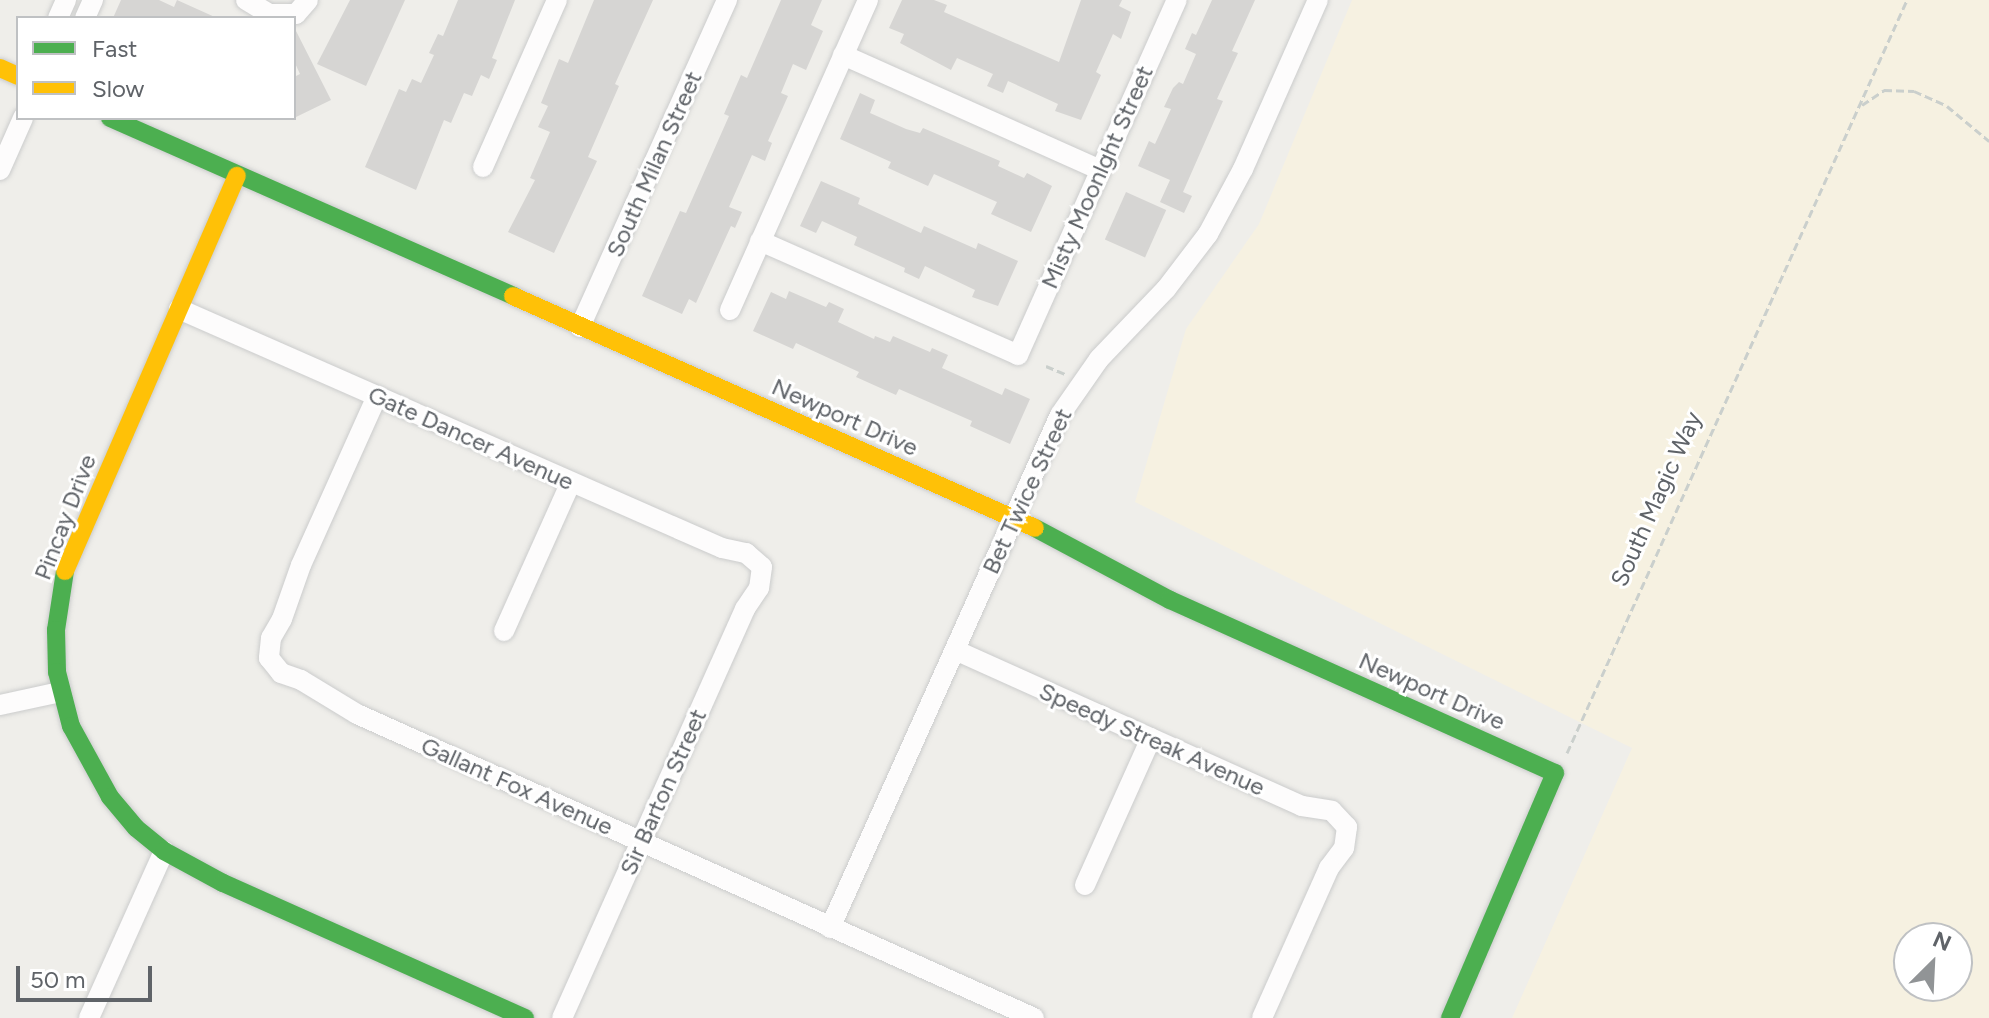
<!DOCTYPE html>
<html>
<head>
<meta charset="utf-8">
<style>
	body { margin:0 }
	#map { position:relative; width:1989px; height:1018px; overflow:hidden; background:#efeeea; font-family:Figtree,sans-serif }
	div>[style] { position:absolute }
	.sand>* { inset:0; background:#f6f1e1 }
	.building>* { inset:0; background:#d6d5d3; transform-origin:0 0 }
	.path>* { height:3px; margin-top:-1.5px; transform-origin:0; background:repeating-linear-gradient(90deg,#cacfcc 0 8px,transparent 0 12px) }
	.roads { filter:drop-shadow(0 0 2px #cbcccc) drop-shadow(0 0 2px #cbcccc) }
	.street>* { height:20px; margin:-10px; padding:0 10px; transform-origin:10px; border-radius:10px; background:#fdfcfc }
	.fast>* { height:18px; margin:-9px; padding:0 9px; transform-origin:9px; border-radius:9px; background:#4caf50 }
	.slow>* { height:18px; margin:-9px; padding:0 9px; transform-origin:9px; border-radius:9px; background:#ffc107 }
	span { translate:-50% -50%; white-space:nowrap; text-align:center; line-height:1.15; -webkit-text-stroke:6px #fff; paint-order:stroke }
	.street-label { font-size:24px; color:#5f6368 }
	.legend { position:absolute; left:16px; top:16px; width:280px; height:104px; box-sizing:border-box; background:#fff; border:2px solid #bfc1c3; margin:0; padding:10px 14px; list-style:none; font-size:24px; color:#5f6368 }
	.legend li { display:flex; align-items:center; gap:16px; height:40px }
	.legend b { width:40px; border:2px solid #bfc1c3 }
	.north { position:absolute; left:1893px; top:922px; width:80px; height:80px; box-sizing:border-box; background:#fff; border:2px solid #bfc1c3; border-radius:50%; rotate:24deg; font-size:22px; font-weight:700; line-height:32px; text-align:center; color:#5f6368 }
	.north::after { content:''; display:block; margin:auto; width:28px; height:36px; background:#919496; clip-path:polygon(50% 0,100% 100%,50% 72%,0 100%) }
	.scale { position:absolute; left:16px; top:966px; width:136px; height:36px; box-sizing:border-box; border:4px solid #5f6368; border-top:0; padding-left:10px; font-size:24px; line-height:28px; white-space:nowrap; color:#5f6368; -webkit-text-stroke:6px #fff; paint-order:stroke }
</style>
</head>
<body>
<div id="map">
	<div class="sand">
		<i style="clip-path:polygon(evenodd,1352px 0,1989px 0,1989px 1018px,1512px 1018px,1632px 748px,1135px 502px,1186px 329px,1259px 224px,1352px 0,1909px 938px,1957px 938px,1957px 986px,1909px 986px,1909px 938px)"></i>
	</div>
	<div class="building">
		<i style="clip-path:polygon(121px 0,159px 0,174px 7px,177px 0,217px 18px,113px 18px)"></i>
		<i style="clip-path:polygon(350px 0,405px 0,366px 86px,317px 64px)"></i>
		<i style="clip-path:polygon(458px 0,515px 0,492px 58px,497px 60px,489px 79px,481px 75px,472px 96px,464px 93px,451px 123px,444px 120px,416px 190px,365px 167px,399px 89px,406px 92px,412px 79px,421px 83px,434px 55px,429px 53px,438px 34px,443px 36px)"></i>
		<i style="clip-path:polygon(594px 0,653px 0,615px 84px,619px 86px,588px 157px,597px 161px,554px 253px,508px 232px,535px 180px,530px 178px,550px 132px,538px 127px,548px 106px,541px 103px,559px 59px,568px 63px)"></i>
		<i style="clip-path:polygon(781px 0,822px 0,811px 25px,823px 31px,806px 70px,793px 64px,781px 93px,788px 96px,768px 141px,772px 143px,765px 161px,752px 155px,729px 207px,742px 212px,735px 228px,731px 226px,696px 303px,689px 299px,682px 314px,642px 296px,680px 211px,686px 213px,729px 116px,724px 114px,741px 75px,747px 78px)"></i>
		<i style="clip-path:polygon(902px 0,934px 0,947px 5px,944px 12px,1059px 62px,1081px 0,1122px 0,1119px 6px,1131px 12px,1121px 39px,1113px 34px,1096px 72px,1101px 75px,1081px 120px,1055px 111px,1058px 104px,1008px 81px,1003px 93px,987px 86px,993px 74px,957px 58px,951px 70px,900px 43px,904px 34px,889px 28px)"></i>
		<i style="clip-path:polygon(1212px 0,1255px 0,1232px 51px,1238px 53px,1217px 99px,1223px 101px,1183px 192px,1192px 196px,1184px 213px,1160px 202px,1170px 180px,1138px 166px,1149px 141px,1155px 144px,1171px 109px,1164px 107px,1173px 88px,1179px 82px,1183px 84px,1196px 54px,1185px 49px,1192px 33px,1196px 35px)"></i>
		<i style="clip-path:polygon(294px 27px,331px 100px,294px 118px,294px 77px,300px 74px,294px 61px)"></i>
		<i style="clip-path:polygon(860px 93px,875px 100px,870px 113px,906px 129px,920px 133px,923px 128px,1000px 161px,998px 166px,1024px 178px,1027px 173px,1052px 186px,1031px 232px,991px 214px,997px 202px,934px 174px,928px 186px,888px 168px,891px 162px,840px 139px)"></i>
		<i style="clip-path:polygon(821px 181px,860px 198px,858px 204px,921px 233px,924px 226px,976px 249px,978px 243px,1018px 261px,998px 306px,972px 297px,975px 290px,925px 266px,919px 279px,904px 272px,905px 268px,854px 245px,857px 237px,822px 221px,816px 233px,800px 226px)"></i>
		<i style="left:1126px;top:192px;width:44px;height:52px;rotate:24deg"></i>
		<i style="clip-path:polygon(789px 291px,826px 307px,829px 302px,844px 309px,838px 322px,874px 339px,875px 336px,890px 342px,893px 336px,930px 352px,932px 348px,948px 355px,942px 368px,1002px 395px,1005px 388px,1030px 399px,1010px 444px,970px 426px,972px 421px,899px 389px,896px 395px,856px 377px,859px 372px,796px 343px,793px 349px,753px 331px,771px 292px,786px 299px)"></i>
	</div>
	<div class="path">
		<i style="left:1862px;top:105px;width:27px;rotate:-34deg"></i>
		<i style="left:1884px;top:90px;width:30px;rotate:2deg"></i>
		<i style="left:1914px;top:91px;width:36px;rotate:24deg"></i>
		<i style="left:1947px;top:106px;width:55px;rotate:39.8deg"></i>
		<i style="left:1046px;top:366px;width:23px;rotate:23deg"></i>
		<i style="left:1567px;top:753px;width:826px;rotate:-65.7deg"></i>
	</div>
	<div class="roads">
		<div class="street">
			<i style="left:246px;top:0;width:27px;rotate:31deg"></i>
			<i style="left:269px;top:14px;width:27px"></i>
			<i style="left:296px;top:14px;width:18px;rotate:-49deg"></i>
			<i style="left:58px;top:18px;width:20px;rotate:-66deg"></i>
			<i style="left:85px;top:18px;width:20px;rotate:-66deg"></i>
			<i style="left:843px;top:55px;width:282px;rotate:24.1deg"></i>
			<i style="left:483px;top:167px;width:183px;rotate:-66.1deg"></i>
			<i style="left:0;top:170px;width:57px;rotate:-66.1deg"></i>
			<i style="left:760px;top:241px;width:282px;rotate:23.8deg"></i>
			<i style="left:1018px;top:355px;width:389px;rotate:-65.9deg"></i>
			<i style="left:179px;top:309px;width:593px;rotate:23.76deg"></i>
			<i style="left:722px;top:548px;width:25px;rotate:12deg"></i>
			<i style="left:746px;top:553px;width:21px;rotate:41deg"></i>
			<i style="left:762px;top:567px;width:21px;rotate:98deg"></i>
			<i style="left:759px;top:588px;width:25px;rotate:124deg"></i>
			<i style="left:745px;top:609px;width:448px;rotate:114.1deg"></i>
			<i style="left:730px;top:310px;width:339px;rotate:-66deg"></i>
			<i style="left:580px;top:327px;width:359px;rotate:-65.8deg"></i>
			<i style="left:377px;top:396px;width:185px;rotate:114.2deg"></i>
			<i style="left:301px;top:565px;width:57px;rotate:109.4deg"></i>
			<i style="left:282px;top:619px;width:22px;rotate:120deg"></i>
			<i style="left:271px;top:638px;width:20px;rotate:96deg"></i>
			<i style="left:269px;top:658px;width:19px;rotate:51deg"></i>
			<i style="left:281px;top:673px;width:21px;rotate:19deg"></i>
			<i style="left:301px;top:680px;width:66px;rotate:31.3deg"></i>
			<i style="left:357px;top:714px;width:742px;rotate:24.18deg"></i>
			<i style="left:504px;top:631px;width:163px;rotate:-65.8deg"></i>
			<i style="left:955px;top:650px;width:380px;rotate:24.2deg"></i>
			<i style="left:1302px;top:806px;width:30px;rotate:9deg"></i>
			<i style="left:1332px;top:811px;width:22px;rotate:47deg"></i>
			<i style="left:1347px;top:827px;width:21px;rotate:98deg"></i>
			<i style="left:1344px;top:848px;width:25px;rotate:127deg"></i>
			<i style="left:1329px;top:868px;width:164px;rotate:114.1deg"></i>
			<i style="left:0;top:705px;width:61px;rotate:-12.2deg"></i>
			<i style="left:1085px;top:885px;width:161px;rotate:-65.8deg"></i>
			<i style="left:830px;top:928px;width:562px;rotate:-65.85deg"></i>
			<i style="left:1060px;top:415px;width:68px;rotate:-55.1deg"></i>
			<i style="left:1099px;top:359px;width:97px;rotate:-46.3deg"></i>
			<i style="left:1166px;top:289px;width:69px;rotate:-52.6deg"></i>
			<i style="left:1208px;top:234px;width:74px;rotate:-61.7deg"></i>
			<i style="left:1243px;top:169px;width:185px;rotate:-66.1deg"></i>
			<i style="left:89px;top:1018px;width:183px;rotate:-65.8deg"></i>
		</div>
		<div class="fast">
			<i style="left:110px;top:118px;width:441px;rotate:23.8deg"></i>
			<i style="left:1035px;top:528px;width:153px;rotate:28.1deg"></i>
			<i style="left:1170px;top:600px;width:422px;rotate:24.2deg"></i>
			<i style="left:1555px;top:773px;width:267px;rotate:113.2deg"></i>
			<i style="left:65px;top:571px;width:60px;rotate:98.7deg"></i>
			<i style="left:56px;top:630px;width:42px;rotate:88.6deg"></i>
			<i style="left:57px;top:672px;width:56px;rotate:75.5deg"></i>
			<i style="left:71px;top:726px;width:81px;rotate:61.2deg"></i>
			<i style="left:110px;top:797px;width:40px;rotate:50deg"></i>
			<i style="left:136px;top:828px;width:36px;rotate:39deg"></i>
			<i style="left:164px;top:851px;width:67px;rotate:28.5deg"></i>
			<i style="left:223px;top:883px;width:331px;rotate:24.1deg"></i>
		</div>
		<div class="slow">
			<i style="left:0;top:68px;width:20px;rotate:24deg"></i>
			<i style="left:513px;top:296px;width:571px;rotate:23.96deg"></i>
			<i style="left:65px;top:571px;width:431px;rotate:-66.5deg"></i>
		</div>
	</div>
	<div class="street-label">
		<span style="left:654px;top:164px;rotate:-66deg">South Milan Street</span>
		<span style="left:1097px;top:177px;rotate:-66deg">Misty Moonlght Street</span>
		<span style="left:845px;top:417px;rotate:24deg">Newport Drive</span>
		<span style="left:471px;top:438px;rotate:24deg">Gate Dancer Avenue</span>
		<span style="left:1027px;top:491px;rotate:-65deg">Bet Twice Street</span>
		<span style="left:1656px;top:499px;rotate:-66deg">South Magic Way</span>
		<span style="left:65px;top:517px;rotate:-69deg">Pincay Drive</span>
		<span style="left:1432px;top:691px;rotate:24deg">Newport Drive</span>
		<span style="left:1152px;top:739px;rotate:24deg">Speedy Streak Avenue</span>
		<span style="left:517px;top:786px;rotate:24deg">Gallant Fox Avenue</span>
		<span style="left:663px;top:792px;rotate:-66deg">Sir Barton Street</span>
	</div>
	<ul class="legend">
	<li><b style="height:10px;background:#4caf50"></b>Fast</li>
	<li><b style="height:10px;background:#ffc107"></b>Slow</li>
	</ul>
	<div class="north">N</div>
	<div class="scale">50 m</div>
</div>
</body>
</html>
